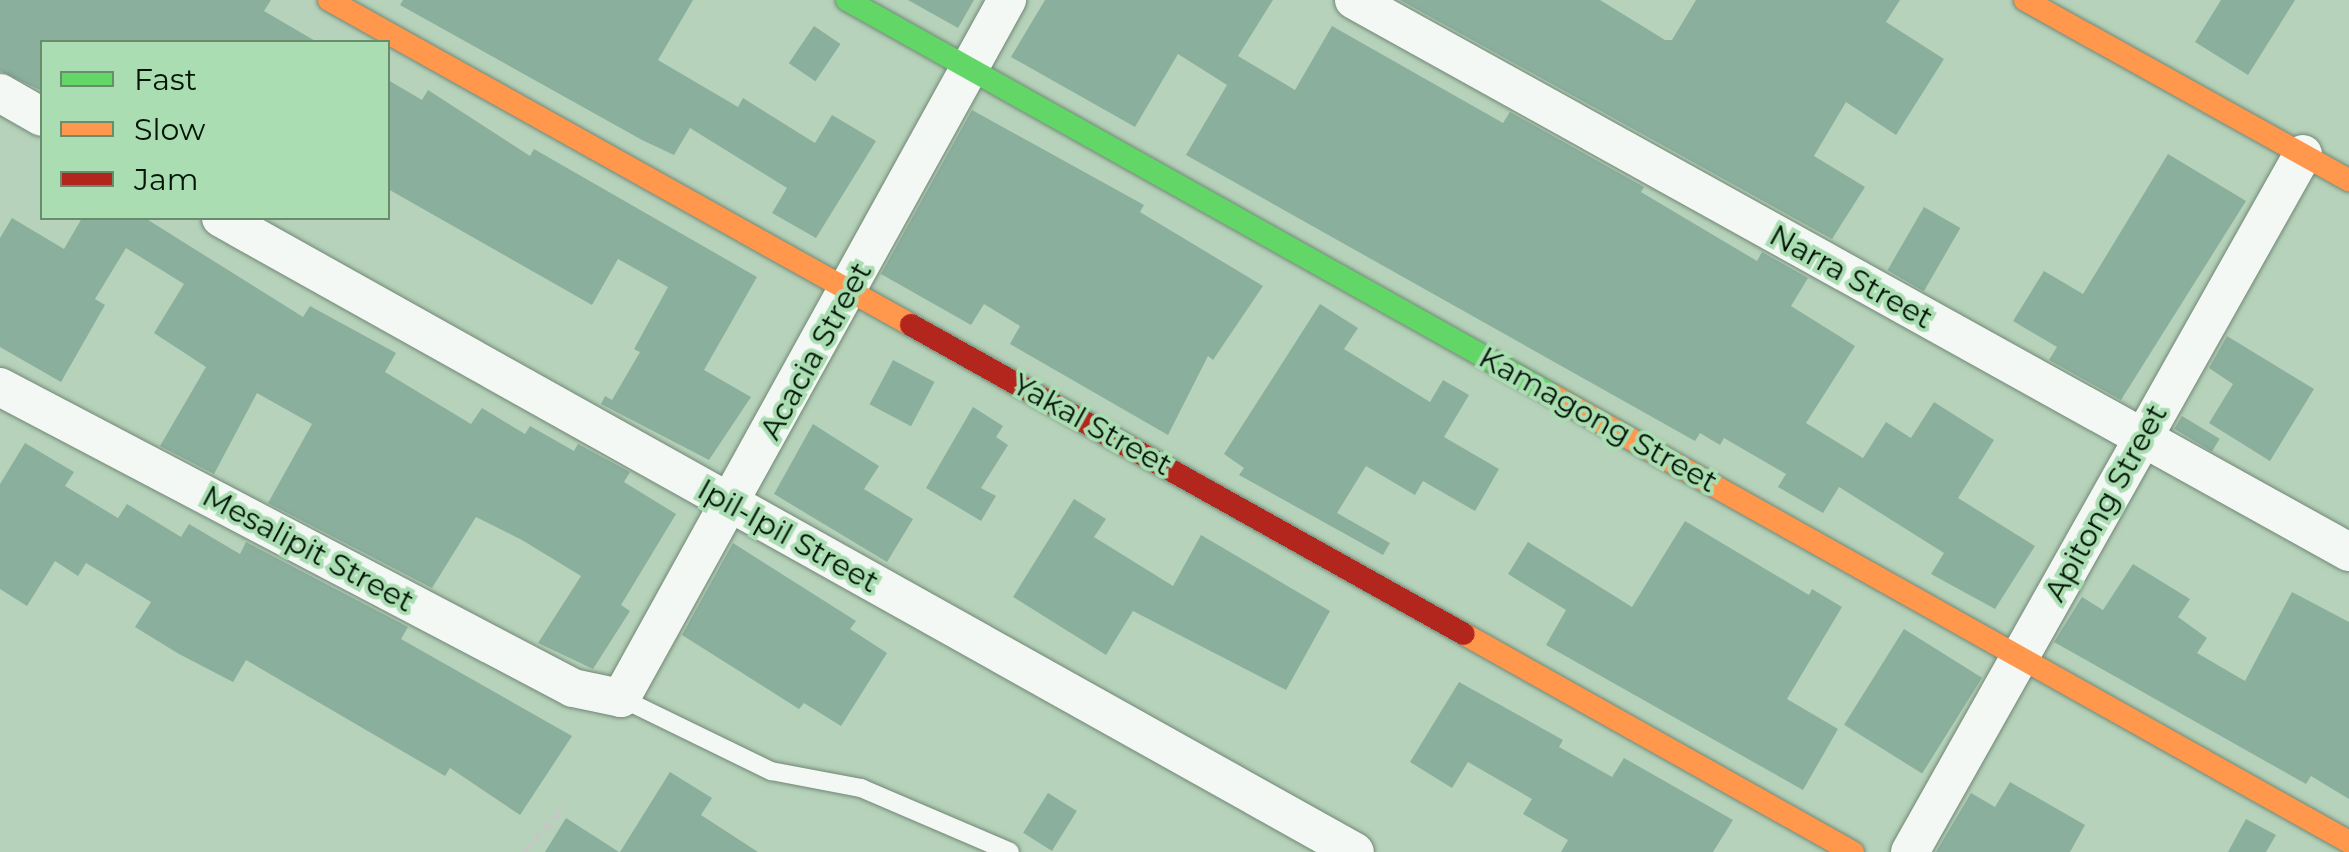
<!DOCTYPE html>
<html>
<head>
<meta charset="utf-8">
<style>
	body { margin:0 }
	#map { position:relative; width:2349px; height:852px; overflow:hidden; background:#b6d2ba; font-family:Montserrat,sans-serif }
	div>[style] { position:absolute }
	.building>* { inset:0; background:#8baf9d; transform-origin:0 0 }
	.path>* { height:6px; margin-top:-3px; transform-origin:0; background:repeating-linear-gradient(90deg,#c1c9c2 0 10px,transparent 0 15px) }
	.roads { filter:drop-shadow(0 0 2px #718775) drop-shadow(0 0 2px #718775) }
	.lane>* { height:18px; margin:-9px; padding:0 9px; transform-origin:9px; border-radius:9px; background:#f4f8f5 }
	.street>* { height:38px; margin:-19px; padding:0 19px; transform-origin:19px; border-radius:19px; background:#f4f8f5 }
	.fast>* { height:22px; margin:-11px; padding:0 11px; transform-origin:11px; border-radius:11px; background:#63d668 }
	.slow>* { height:22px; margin:-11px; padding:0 11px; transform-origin:11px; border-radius:11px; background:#ff974d }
	.jam>* { height:22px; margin:-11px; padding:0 11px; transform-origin:11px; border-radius:11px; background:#b3261e }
	span { translate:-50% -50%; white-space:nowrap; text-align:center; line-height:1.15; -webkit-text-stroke:8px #aadeb2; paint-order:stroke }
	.street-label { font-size:30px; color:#031406 }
	.legend { position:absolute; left:40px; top:40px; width:350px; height:180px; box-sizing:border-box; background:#aadeb2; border:2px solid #678d6d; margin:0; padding:12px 18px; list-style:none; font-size:30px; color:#031406 }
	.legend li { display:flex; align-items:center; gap:20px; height:50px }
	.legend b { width:50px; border:2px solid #678d6d }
</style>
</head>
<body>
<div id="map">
	<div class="building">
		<i style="clip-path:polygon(0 0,271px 0,264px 11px,317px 42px,42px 42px,42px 91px,0 71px)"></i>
		<i style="clip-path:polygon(403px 0,693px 0,658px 60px,738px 107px,743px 98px,815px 143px,832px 115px,876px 141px,816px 238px,772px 213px,787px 188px,690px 128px,674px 155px,642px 140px,400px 5px)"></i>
		<i style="clip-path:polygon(908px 0,974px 0,958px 28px)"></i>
		<i style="clip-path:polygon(1045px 0,1273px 0,1238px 56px,1295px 90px,1332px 26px,1503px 123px,1510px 112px,1644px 187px,1641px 192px,1757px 261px,1762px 252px,1808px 278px,1791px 306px,1855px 346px,1806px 423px,1863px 458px,1886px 422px,1911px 438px,1934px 402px,1994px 440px,1958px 498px,2035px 546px,1995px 609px,1931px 574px,1944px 553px,1839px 487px,1823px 513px,1778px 487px,1786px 474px,1724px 438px,1720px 445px,1700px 433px,1695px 441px,1186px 155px,1227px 85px,1178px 54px,1135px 127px,1011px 57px)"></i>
		<i style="clip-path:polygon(1400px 0,1600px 0,1665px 40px,1672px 40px,1696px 0,1900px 0,1886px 22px,1944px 59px,1896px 135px,1846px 102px,1814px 156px,1865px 187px,1832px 239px)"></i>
		<i style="clip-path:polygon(2221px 0,2295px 0,2248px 75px,2195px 42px)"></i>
		<i style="left:814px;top:26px;width:32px;height:45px;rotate:34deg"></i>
		<i style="clip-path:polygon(388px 80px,422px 100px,428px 90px,530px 156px,534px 149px,757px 277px,704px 370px,751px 397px,709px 460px,601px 404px,605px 396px,612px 400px,640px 352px,634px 349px,668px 287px,618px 259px,592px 305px,388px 189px)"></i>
		<i style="clip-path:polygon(972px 110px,1144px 205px,1140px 212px,1263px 286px,1213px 360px,1208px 356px,1168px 435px,1010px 344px,1020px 326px,984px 304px,971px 325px,881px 274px)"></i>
		<i style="clip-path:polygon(2168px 154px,2246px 201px,2121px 400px,2049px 360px,2057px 347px,2013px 321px,2044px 271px,2083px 294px)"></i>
		<i style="left:1924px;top:207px;width:42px;height:73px;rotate:30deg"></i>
		<i style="clip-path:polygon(12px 218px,64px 249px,82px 218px,145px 218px,303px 317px,310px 306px,396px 353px,385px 372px,471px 424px,482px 408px,525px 434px,530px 426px,574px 451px,578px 444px,630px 472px,624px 482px,676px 514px,621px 605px,630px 611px,593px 669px,538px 643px,581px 576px,522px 540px,476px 517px,432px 588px,268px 503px,312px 424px,257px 393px,214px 474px,160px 446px,206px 367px,154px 333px,184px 284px,126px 248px,95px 299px,105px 305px,61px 382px,0 347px,0 238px)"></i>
		<i style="clip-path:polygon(1320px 304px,1358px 328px,1344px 349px,1430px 402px,1443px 380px,1469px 395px,1444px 437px,1499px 469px,1475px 511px,1423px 481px,1415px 495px,1366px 466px,1337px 513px,1390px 543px,1383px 555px,1239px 475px,1244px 468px,1224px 454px)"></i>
		<i style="clip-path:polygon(2227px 336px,2314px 389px,2270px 461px,2209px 423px,2233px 384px,2209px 368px)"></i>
		<i style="left:893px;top:360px;width:47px;height:50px;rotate:28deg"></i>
		<i style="clip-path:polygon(973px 407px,1003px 426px,996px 437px,1008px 445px,981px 488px,996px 496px,981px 521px,926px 488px)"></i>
		<i style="left:2182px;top:416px;width:44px;height:15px;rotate:31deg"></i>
		<i style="clip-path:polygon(813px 424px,879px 466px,864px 489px,913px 519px,887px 562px,774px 494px)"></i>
		<i style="clip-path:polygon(25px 443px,74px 472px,65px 486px,118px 518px,127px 504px,181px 537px,189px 524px,240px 554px,246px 542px,408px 627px,401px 639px,572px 736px,520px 815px,450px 768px,445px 776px,246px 660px,233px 682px,179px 654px,135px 627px,151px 602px,86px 563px,78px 576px,55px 561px,27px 606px,0 589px,0 484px)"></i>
		<i style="clip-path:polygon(1074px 499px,1106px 519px,1094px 537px,1173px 586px,1201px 535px,1330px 611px,1286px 690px,1133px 611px,1106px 655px,1013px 597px)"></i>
		<i style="clip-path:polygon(1685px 521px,1809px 595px,1812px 589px,1842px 607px,1787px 699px,1838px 729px,1803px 790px,1546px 645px,1566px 610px,1508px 574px,1528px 542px,1632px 607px)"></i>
		<i style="clip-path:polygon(733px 543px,856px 621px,850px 629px,887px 653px,841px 726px,804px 703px,799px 709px,682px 635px)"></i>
		<i style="clip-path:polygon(2133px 564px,2190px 599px,2178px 617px,2207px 638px,2197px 653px,2245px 681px,2292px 592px,2349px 622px,2349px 799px,2311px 776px,2306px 784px,2054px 642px,2082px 597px,2103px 610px)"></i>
		<i style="left:1904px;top:629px;width:92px;height:113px;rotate:32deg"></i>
		<i style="clip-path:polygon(1459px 682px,1563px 740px,1559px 747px,1612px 777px,1624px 758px,1733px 820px,1713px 852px,1561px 852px,1568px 840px,1523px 814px,1532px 799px,1468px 762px,1452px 788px,1410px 762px)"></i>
		<i style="clip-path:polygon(670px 772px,712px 798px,701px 815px,758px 852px,620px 852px)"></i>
		<i style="clip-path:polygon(2010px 782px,2085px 825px,2070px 852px,1936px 852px,1971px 793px,1995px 807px)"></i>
		<i style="left:1048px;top:793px;width:34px;height:47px;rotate:32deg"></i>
		<i style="clip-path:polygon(566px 818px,619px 852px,545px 852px)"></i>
		<i style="clip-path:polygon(2246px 819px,2276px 835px,2266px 852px,2228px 852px)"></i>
	</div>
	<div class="path">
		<i style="left:524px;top:852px;width:62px;rotate:-47.6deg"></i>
	</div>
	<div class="roads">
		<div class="lane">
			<i style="left:621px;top:698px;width:167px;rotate:26deg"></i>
			<i style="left:771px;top:771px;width:92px;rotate:10.7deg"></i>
			<i style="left:861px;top:788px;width:162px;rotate:23.2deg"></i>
		</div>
		<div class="street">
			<i style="left:1354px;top:0;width:1138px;rotate:29.02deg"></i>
			<i style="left:0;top:93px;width:48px;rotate:29.7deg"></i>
			<i style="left:221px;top:218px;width:1299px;rotate:29.21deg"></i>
			<i style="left:0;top:387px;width:647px;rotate:27.71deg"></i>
			<i style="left:573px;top:688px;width:49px;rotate:11.8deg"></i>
			<i style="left:621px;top:698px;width:798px;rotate:-61.06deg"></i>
			<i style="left:1910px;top:852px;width:801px;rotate:-60.62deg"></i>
		</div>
		<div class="fast">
			<i style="left:847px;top:0;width:810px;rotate:29.25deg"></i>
		</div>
		<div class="slow">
			<i style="left:329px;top:0;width:667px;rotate:29.18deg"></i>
			<i style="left:2025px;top:0;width:371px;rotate:29.1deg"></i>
			<i style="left:1554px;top:396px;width:912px;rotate:29.29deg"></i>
			<i style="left:1464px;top:634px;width:446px;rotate:29.3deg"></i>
		</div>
		<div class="jam">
			<i style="left:911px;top:325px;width:633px;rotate:29.2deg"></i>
		</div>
	</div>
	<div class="street-label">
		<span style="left:1851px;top:277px;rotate:29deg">Narra Street</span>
		<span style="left:816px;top:351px;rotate:-61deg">Acacia Street</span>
		<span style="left:1598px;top:420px;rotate:29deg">Kamagong Street</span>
		<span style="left:1092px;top:425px;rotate:29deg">Yakal Street</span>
		<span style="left:2106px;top:503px;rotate:-61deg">Apitong Street</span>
		<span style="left:788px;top:536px;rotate:29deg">Ipil-Ipil Street</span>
		<span style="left:308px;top:549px;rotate:28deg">Mesalipit Street</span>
	</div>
	<ul class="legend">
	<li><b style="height:12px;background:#63d668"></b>Fast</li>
	<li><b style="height:12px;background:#ff974d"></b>Slow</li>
	<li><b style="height:12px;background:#b3261e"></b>Jam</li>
	</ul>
</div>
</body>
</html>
